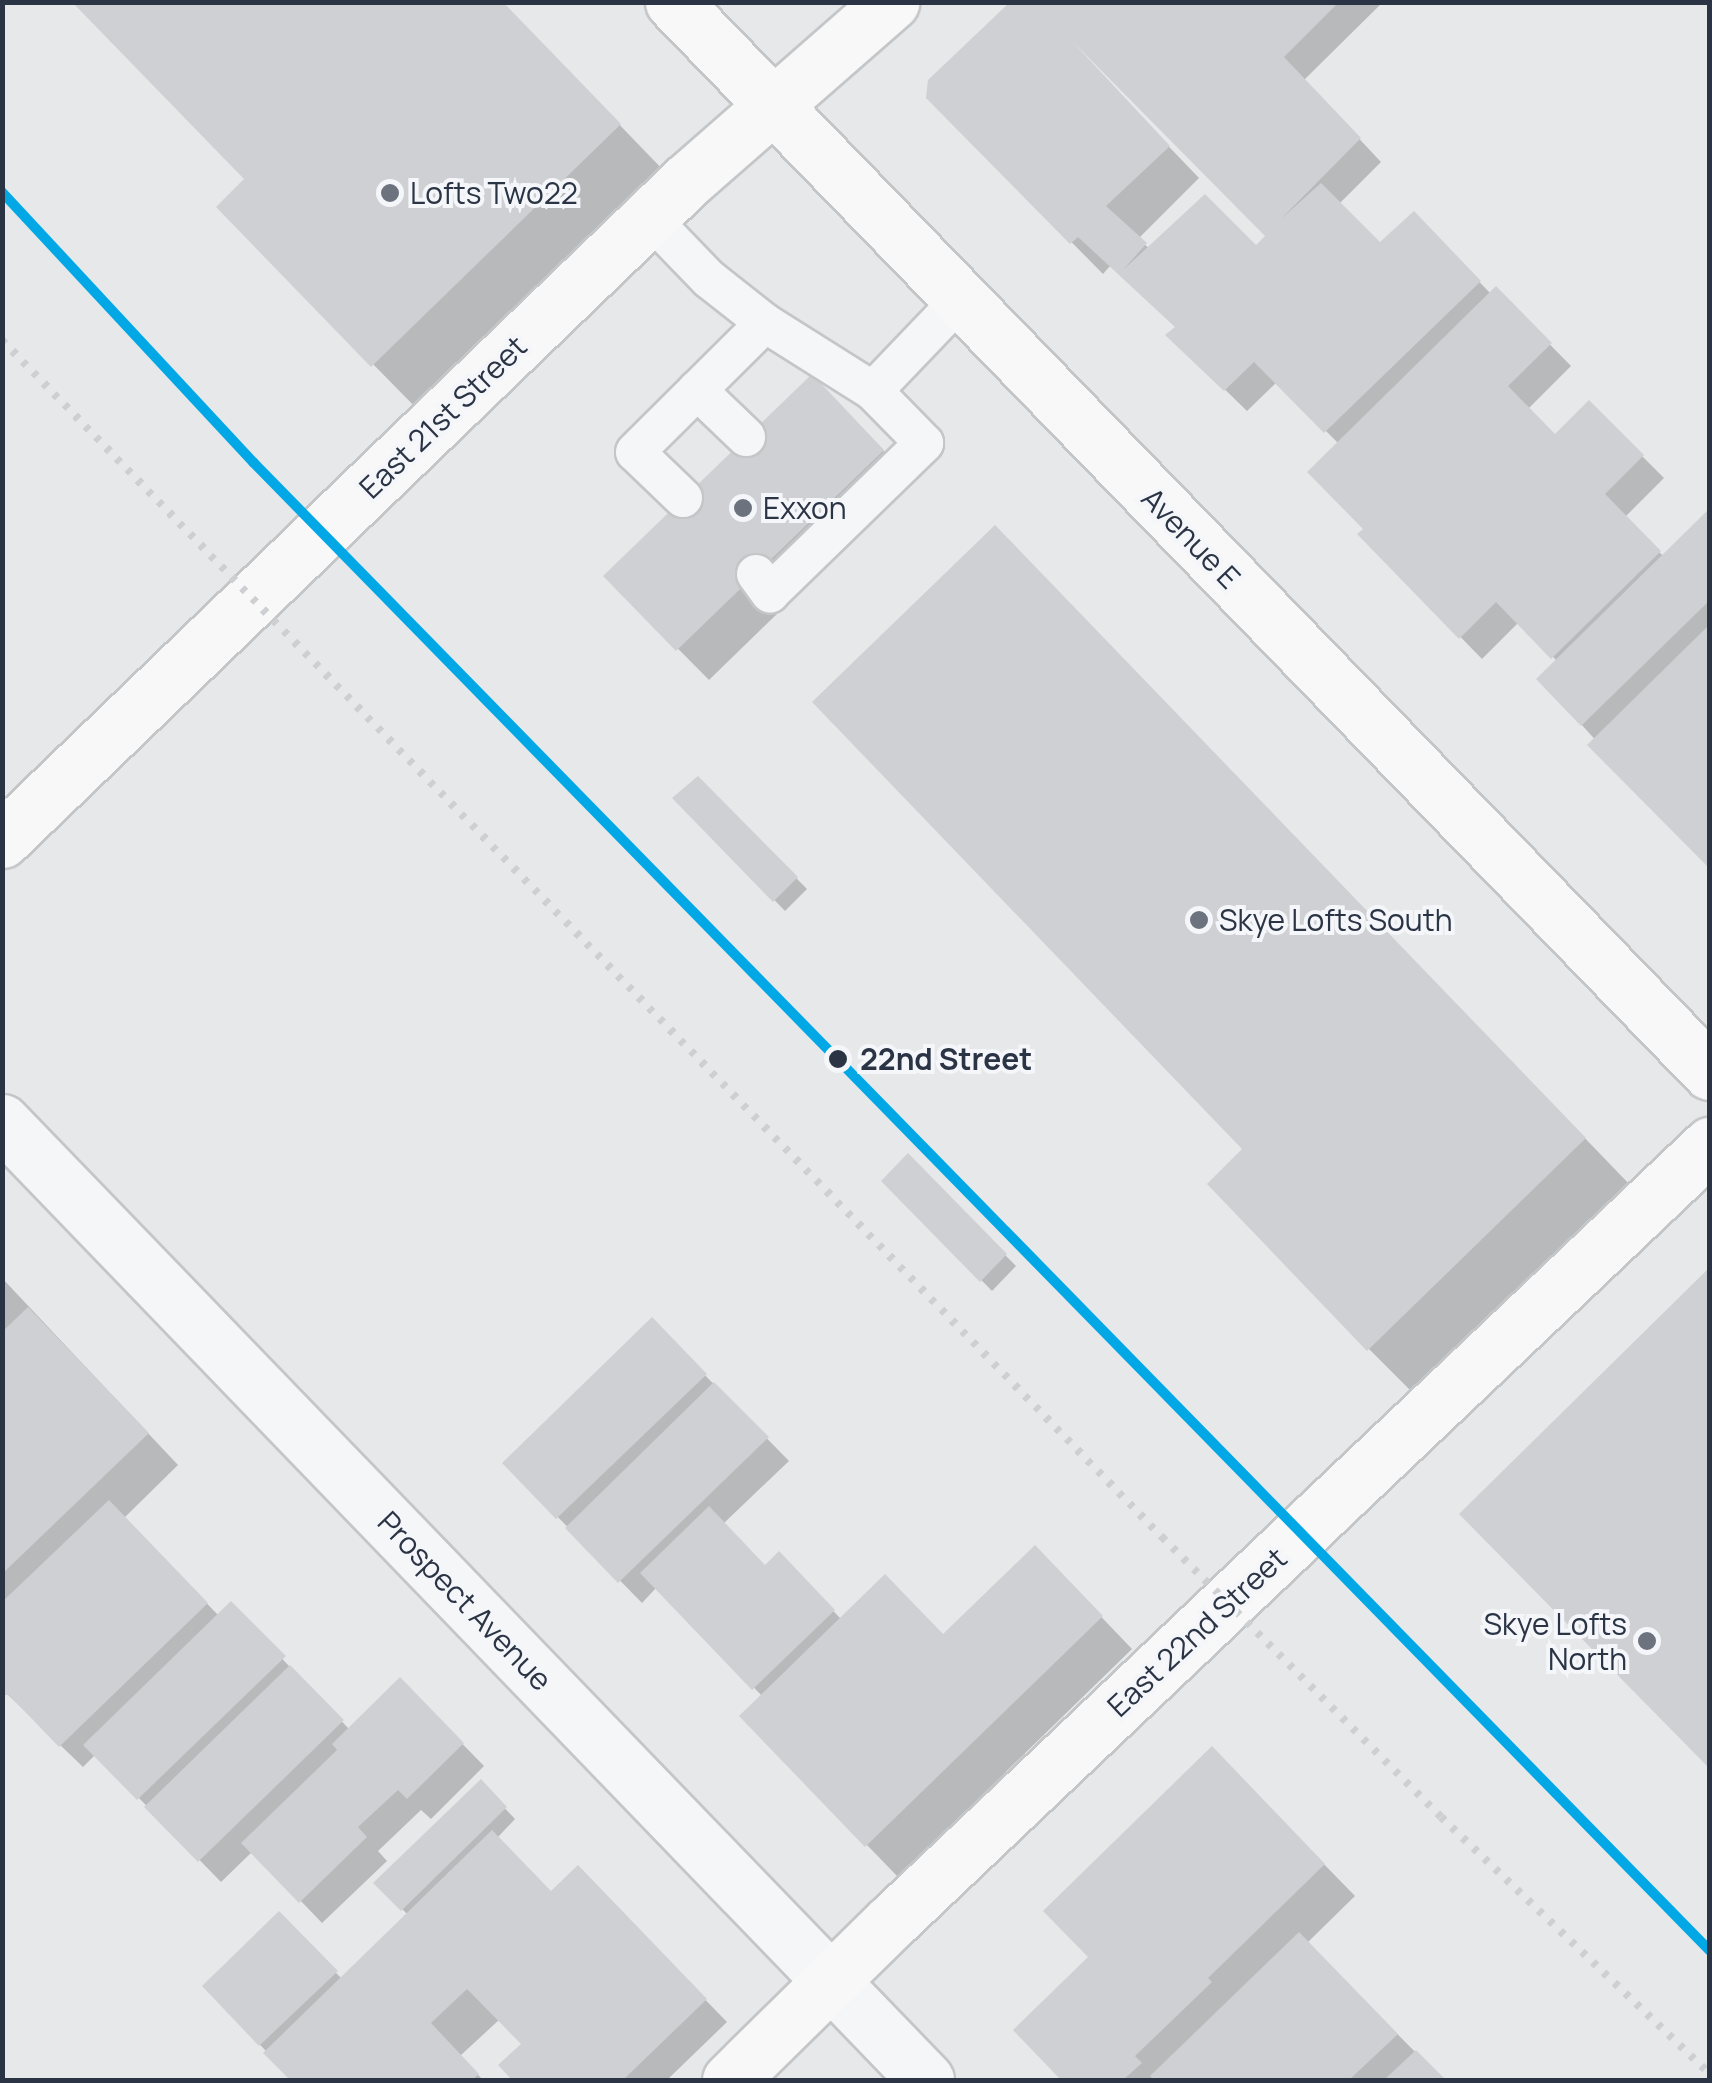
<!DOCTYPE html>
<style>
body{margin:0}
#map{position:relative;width:1712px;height:2083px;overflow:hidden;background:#e6e8ea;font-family:Manrope,sans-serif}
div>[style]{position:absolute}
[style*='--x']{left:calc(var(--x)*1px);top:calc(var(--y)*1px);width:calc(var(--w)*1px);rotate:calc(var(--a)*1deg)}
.shadow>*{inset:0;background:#0003}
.building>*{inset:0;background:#ced0d3}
.roads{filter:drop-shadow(2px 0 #c4c6c8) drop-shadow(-2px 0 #c4c6c8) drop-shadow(0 2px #c4c6c8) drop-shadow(0 -2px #c4c6c8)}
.lane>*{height:38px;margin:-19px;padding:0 19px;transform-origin:19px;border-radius:19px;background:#f5f6f7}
.street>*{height:55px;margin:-27.5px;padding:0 27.5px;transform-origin:27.5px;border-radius:27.5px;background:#f5f6f7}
.secondary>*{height:55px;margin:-27.5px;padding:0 27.5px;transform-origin:27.5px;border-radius:27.5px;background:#f8f8f8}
.rail>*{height:8px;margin-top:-4px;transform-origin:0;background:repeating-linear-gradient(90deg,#cecfd2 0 5px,transparent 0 15px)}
.rail-1>*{height:10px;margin:-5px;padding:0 5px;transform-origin:5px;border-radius:5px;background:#02a8e6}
.dots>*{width:28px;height:28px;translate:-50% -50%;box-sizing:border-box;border:5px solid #f4f6f9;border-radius:50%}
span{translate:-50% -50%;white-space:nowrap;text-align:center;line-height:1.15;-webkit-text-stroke:8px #f4f6f9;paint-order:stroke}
.poi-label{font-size:30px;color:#2b3445}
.left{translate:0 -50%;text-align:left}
.right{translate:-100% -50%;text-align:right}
.street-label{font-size:30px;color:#2b3445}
.stop-label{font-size:30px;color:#2b3445;font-weight:700}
.frame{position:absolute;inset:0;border:5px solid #2b3445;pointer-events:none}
</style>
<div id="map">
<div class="shadow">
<i style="clip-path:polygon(501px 2px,667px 174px,421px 413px,219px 207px,248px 179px)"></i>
<i style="clip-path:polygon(evenodd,1013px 2px,1383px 2px,1304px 80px,1381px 162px,1339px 204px,1380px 245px,1414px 214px,1491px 294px,1496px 290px,1571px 366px,1528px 409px,1555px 437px,1589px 403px,1664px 478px,1625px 517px,1664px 557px,1710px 512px,1710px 866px,1540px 679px,1558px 662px,1519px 622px,1482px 659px,1360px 534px,1367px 529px,1339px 444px,1277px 382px,1247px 411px,1169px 335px,1178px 328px,1111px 265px,1103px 274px,928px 97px,1013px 2px,1058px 23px,1268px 236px,1256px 248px,1150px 249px,1138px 239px,1199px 178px,1054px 27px,1058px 23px)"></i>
<i style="clip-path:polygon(843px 408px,913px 482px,709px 680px,606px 576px)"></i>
<i style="clip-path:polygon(1043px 576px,1633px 1188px,1417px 1397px,1369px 1349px,1246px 1149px)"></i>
<i style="clip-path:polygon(698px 779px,807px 889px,785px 911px,676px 798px)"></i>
<i style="clip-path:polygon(908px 1157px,1016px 1266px,992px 1291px,885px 1181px)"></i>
<i style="clip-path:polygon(2px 1278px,178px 1465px,124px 1518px,219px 1616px,231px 1605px,350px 1730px,400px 1680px,484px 1766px,431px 1819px,421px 1810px,378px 1851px,387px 1861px,322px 1923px,253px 1851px,221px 1882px,96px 1754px,83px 1767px,2px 1689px)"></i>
<i style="clip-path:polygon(652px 1321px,789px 1461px,723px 1524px,766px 1568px,779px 1555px,842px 1620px,944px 1637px,1066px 1580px,1132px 1649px,898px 1877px,743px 1717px,763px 1697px,657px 1587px,642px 1603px,505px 1463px)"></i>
<i style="clip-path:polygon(1243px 1781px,1355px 1896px,1307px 1943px,1443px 2080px,1065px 2080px,1016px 2030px,1091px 1957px)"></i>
<i style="clip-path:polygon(481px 1783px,515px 1819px,497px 1838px,552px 1894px,578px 1869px,727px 2022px,667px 2080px,516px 2080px,501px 2065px,524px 2044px,500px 2019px,460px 2056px,483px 2080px,293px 2080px,205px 1986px,279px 1914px,342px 1979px,408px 1915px,377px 1883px)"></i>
</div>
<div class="building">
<i style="clip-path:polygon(72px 2px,503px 2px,621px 124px,371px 367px,216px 207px,244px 179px)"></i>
<i style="clip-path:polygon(evenodd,1010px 2px,1339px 2px,1284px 57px,1361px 138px,1281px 219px,1321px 183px,1380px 242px,1414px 211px,1481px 281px,1324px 433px,1254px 362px,1224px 391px,1165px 335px,1175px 327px,1078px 237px,1070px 244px,926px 98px,928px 80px,1010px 2px,1071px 40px,1265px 236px,1256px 245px,1205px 194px,1123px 270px,1147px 243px,1106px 206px,1170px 146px,1071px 40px)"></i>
<i style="clip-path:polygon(1496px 286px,1552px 343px,1508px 386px,1555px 434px,1589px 400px,1644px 455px,1605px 494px,1661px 551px,1551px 659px,1496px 602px,1459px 639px,1357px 534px,1363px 529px,1307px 472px)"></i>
<i style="clip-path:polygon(812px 374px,884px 450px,676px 651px,603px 576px)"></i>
<i style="clip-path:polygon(1710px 508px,1710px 600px,1581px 726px,1536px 679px)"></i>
<i style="clip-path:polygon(995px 525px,1586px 1138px,1367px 1351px,1207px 1184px,1242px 1149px,812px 702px)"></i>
<i style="clip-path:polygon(1710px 624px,1710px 869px,1587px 745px)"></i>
<i style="clip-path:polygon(698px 776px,798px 877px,773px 902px,672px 798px)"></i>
<i style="clip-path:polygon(908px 1153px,1007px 1254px,980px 1282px,881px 1181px)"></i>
<i style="clip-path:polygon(1710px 1267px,1710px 1769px,1459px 1514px)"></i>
<i style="clip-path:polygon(28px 1307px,149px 1433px,2px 1574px,2px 1332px)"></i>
<i style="clip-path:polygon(652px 1317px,707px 1374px,556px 1519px,502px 1463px)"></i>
<i style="clip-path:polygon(714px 1382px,769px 1437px,618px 1583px,565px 1528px)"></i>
<i style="clip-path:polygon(109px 1500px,208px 1603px,59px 1747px,9px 1695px,2px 1695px,2px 1602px)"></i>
<i style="clip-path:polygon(709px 1506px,765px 1565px,779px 1551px,835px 1610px,752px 1690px,640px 1573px)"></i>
<i style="clip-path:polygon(1035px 1545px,1103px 1616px,865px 1847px,739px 1716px,885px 1574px,943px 1634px)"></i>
<i style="clip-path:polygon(231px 1601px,286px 1656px,137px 1800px,83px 1745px)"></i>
<i style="clip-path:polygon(290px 1665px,344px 1720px,198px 1862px,144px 1807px)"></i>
<i style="clip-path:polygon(400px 1677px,464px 1743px,407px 1799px,398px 1790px,358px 1827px,367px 1837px,299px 1903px,241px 1843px,337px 1750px,332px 1744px)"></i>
<i style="clip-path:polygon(1212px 1746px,1325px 1864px,1208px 1978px,1212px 1982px,1135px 2056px,1142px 2063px,1123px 2080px,1061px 2080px,1013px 2030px,1088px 1957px,1043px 1911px)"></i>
<i style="clip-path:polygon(481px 1779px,507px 1807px,401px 1911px,373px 1883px)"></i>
<i style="clip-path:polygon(492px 1830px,551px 1891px,578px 1865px,707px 1999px,623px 2080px,512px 2080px,498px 2065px,521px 2044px,467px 1989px,431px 2023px,479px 2074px,472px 2080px,290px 2080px,263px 2053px)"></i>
<i style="clip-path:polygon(279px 1911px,338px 1971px,259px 2046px,202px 1986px)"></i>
<i style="clip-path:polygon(1299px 1932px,1398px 2034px,1349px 2080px,1154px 2080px,1150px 2076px)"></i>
<i style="clip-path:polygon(1416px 2050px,1446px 2080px,1384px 2080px)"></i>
</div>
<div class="roads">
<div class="lane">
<i style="--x:650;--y:218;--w:85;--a:46"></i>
<i style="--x:709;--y:279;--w:71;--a:38.2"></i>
<i style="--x:765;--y:323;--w:128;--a:32.2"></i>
<i style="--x:697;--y:390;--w:68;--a:43.8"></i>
<i style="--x:683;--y:498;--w:66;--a:-136.2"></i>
<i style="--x:635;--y:452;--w:183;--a:-44.8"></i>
<i style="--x:756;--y:574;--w:24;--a:54"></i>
<i style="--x:770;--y:593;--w:215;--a:-44.2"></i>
<i style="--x:924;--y:443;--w:73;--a:-134.4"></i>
<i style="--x:873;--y:391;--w:126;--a:-46.3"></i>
</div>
<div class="street">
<i style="--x:2;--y:1122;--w:1331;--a:46.03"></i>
</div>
<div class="secondary">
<i style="--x:673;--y:2;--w:1490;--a:45.9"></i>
<i style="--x:2;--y:840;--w:953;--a:-43.9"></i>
<i style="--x:689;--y:179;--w:269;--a:-41.2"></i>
<i style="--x:730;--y:2080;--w:227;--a:-44.5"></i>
<i style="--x:892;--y:1921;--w:1128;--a:-43.49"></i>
</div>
</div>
<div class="rail">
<i style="--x:2;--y:340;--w:1667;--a:45.9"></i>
<i style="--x:1162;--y:1537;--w:395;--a:45.1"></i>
<i style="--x:1441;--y:1817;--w:372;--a:43.7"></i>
</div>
<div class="rail-1">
<i style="--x:2;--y:192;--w:369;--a:47.1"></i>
<i style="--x:253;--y:462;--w:2083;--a:45.62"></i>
</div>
<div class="dots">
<i style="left:390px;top:193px;background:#6c737f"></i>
<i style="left:743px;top:508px;background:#6c737f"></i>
<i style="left:1199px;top:920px;background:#6c737f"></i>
<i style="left:838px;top:1059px;background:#2b3445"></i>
<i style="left:1647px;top:1641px;background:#6c737f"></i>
</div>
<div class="poi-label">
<span class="left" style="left:410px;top:193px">Lofts Two22</span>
<span class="left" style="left:763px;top:508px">Exxon</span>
<span class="left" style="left:1219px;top:920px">Skye Lofts South</span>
<span class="right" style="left:1627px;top:1641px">Skye Lofts<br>North</span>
</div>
<div class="street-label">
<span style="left:443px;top:417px;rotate:-44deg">East 21st Street</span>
<span style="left:1191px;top:538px;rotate:46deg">Avenue E</span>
<span style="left:465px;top:1601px;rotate:46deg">Prospect Avenue</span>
<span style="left:1197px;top:1632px;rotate:-43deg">East 22nd Street</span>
</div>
<div class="stop-label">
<span class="left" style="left:860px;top:1059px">22nd Street</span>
</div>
<div class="frame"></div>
</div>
